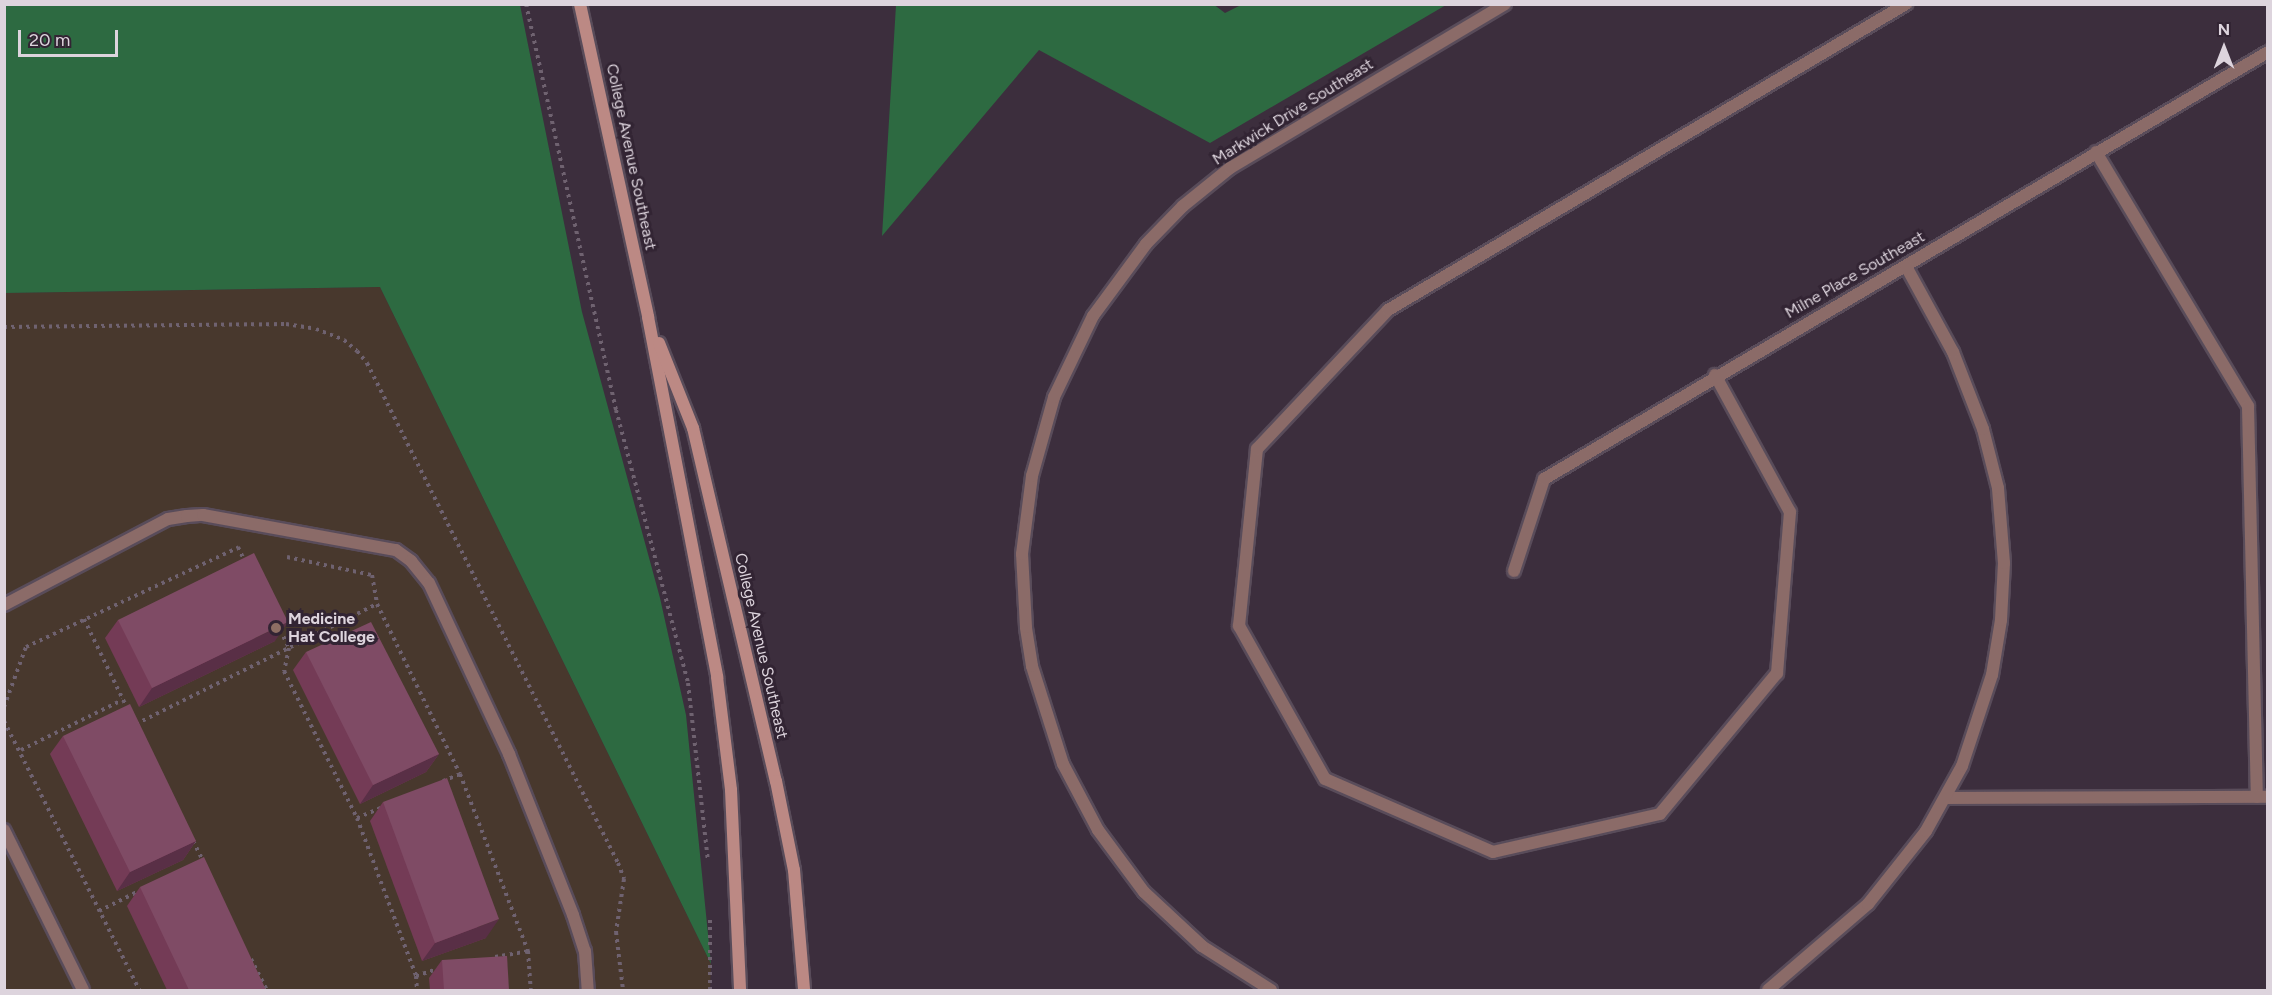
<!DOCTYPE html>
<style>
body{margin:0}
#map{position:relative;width:2272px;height:995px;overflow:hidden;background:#3c2e3d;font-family:Figtree,sans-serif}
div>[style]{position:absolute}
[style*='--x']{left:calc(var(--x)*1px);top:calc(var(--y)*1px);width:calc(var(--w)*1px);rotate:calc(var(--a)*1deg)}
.education>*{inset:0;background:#48382d}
.green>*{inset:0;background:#2d6a41}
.path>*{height:4px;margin-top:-2px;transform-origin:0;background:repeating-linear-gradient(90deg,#6f6270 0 3px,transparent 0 7.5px)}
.roads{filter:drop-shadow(2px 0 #594c5a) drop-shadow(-2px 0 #594c5a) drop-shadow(0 2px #594c5a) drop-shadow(0 -2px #594c5a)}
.lane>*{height:12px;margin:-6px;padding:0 6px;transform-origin:6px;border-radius:6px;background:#8b6b68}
.street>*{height:12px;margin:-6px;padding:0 6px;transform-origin:6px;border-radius:6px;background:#8b6b68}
.secondary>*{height:12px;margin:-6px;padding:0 6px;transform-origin:6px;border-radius:6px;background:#bc8984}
.wall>*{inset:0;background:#743b56}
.shaded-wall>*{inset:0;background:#592f46}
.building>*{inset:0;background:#7f4b65}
.dots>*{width:16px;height:16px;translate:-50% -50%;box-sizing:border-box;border:3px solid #322433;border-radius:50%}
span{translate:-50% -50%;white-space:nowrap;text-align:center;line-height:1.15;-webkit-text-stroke:6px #322433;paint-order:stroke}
.street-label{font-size:16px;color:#ddd4dd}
.poi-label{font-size:16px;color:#ddd4dd;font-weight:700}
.left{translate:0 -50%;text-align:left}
.frame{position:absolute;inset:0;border:6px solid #ddd4dd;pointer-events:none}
.north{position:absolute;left:2194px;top:18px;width:60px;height:60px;-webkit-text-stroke:4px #322433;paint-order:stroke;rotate:0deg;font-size:16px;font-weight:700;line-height:24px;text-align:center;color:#ddd4dd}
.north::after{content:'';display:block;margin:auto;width:21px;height:27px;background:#ddd4dd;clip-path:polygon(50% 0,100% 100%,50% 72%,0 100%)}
.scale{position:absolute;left:18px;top:30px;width:100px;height:27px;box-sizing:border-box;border:3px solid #ddd4dd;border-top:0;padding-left:8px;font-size:18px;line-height:21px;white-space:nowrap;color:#ddd4dd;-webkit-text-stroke:4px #322433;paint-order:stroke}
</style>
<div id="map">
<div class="education">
<i style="clip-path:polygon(380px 287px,711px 964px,710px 990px,5px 990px,4px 293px)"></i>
</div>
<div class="green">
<i style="clip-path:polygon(1213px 4px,1225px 13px,1243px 4px,1446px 5px,1210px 143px,1039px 50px,882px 236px,896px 5px)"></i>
<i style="clip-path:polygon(4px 5px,520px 5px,582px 312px,660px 598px,686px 715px,711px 964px,380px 287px,5px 293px)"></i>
</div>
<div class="path">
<i style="--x:526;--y:4;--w:416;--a:77.5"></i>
<i style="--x:616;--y:410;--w:282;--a:75.2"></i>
<i style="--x:688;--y:683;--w:180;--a:83.6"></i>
<i style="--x:4;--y:327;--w:282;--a:-0.6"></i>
<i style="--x:286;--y:324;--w:30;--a:9"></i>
<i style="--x:316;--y:329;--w:30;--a:21"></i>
<i style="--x:344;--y:340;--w:17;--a:40"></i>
<i style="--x:357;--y:351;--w:16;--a:50"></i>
<i style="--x:367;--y:363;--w:559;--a:63.34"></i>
<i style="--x:618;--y:863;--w:17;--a:69"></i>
<i style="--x:624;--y:879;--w:54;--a:98.6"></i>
<i style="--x:616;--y:932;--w:58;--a:83.1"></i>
<i style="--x:238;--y:547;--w:17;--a:65"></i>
<i style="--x:287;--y:557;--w:87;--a:12"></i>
<i style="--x:372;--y:575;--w:29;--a:80"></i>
<i style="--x:377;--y:604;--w:189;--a:64"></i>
<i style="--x:460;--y:774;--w:190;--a:69"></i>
<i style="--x:528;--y:951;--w:39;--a:86"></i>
<i style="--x:84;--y:619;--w:101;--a:64.2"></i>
<i style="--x:280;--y:630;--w:20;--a:63"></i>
<i style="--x:289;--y:648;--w:24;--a:102"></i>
<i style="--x:284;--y:671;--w:164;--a:63.6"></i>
<i style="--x:357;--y:818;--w:169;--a:69.5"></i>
<i style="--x:416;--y:976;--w:14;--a:86"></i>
<i style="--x:4;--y:707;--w:64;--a:-69.9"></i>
<i style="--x:26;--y:647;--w:235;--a:-25.1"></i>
<i style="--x:4;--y:721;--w:301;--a:63.3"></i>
<i style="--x:136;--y:724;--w:269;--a:-26.5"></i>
<i style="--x:21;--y:750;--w:113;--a:-26.3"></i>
<i style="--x:443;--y:781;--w:18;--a:-22"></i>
<i style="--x:357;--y:818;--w:26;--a:-23"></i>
<i style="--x:193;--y:841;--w:22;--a:63"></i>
<i style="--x:99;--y:911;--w:45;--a:-26.6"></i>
<i style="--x:495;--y:957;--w:34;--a:-10"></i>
<i style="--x:251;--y:959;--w:35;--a:63"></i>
<i style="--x:416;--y:976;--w:26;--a:-18"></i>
<i style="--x:710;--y:990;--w:75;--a:-90"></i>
</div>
<div class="roads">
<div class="lane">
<i style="--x:2096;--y:152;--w:296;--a:59.1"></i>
<i style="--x:2248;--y:406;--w:391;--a:88.7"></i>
<i style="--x:1715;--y:375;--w:156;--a:61.3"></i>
<i style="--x:1790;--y:512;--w:162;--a:94.6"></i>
<i style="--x:1777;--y:673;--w:183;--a:129.7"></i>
<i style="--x:1660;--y:814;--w:171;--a:167.2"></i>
<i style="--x:1493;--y:852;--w:183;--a:-156.5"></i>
<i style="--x:1325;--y:779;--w:176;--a:-119.3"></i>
<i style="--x:1239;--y:626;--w:178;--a:-84.2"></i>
<i style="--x:1257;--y:449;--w:191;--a:-46.7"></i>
<i style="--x:1388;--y:310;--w:602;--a:-30.57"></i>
<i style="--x:4;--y:605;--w:185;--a:-27.7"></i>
<i style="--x:168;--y:519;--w:19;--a:-9"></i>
<i style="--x:187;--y:516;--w:16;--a:-4"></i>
<i style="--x:203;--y:515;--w:196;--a:10.3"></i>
<i style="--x:396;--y:550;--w:19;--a:36"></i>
<i style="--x:411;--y:561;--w:28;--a:51"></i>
<i style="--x:429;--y:583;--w:189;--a:64.9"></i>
<i style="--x:509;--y:754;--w:173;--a:68.3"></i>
<i style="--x:573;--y:915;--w:38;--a:72"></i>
<i style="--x:585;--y:951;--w:39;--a:86"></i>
<i style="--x:1947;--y:798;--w:321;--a:-0.2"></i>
<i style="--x:4;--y:830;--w:178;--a:63.7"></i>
</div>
<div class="street">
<i style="--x:1514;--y:571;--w:97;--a:-71.9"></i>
<i style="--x:1544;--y:479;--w:841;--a:-30.53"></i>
<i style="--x:1271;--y:990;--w:82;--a:-147.5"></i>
<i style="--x:1202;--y:946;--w:79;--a:-137"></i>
<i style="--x:1144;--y:892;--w:77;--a:-126.6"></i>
<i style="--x:1098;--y:830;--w:75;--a:-117.9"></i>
<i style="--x:1063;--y:764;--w:103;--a:-107.6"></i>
<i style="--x:1032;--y:666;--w:39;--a:-99"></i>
<i style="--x:1026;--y:627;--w:73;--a:-93.1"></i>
<i style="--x:1022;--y:554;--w:79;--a:-82.7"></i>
<i style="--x:1032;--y:476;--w:82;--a:-74.4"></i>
<i style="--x:1054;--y:397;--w:90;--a:-64.3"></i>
<i style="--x:1093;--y:316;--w:89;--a:-53.6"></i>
<i style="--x:1146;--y:244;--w:53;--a:-45.8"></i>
<i style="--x:1183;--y:206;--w:60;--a:-39"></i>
<i style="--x:1230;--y:168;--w:320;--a:-30.8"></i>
<i style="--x:1768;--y:990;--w:132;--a:-40.7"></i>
<i style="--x:1868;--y:904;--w:93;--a:-51.5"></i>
<i style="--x:1926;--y:831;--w:74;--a:-61"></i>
<i style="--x:1962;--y:766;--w:96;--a:-71.8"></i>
<i style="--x:1992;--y:675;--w:56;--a:-80.7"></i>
<i style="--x:2001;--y:620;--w:57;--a:-87"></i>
<i style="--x:2004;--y:563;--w:75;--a:-94.6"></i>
<i style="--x:1998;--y:488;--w:61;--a:-104.3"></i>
<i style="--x:1983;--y:429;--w:83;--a:-111.3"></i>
<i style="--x:1953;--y:352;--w:98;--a:-118.7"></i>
</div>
<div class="secondary">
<i style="--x:580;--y:4;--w:320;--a:77.7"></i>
<i style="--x:648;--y:317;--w:367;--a:79.1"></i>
<i style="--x:717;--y:677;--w:114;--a:82.9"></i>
<i style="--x:731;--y:790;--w:200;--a:87.4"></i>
<i style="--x:659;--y:343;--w:92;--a:68.2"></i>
<i style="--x:693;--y:428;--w:363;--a:76.8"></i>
<i style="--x:776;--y:781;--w:91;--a:78.6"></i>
<i style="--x:794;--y:870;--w:120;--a:85.2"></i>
</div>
</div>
<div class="wall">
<i style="clip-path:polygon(118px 620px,275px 641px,139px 707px,105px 638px)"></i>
<i style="clip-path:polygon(306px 652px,439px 754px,426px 772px,360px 804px,293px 670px)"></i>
<i style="clip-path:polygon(63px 736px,196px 841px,183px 860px,117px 891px,50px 754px)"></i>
<i style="clip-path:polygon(383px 802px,486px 938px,422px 961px,370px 821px)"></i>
<i style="clip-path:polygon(140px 887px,266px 990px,167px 990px,127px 906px)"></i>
<i style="clip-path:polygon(442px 960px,509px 990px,430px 990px,429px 978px)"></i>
</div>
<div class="shaded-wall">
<i style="clip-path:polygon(288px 622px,275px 641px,139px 707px,152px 688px)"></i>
<i style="clip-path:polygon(439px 754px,426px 772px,360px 804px,373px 785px)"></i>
<i style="clip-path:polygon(196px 841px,183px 860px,117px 891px,130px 872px)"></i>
<i style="clip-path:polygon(499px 919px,486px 938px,422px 961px,435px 943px)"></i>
</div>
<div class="building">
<i style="clip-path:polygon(254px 553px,288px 622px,152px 688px,118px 620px)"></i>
<i style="clip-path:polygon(371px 622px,439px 754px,373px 785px,306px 652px)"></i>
<i style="clip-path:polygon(130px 704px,196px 841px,130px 872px,63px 736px)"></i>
<i style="clip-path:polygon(447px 778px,499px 919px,435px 943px,383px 802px)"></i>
<i style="clip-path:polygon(204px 857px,266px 990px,189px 990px,140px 887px)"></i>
<i style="clip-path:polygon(507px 956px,509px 990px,444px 990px,442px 960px)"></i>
</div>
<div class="dots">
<i style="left:276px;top:628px;background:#8d6e63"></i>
</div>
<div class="street-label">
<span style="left:1293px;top:112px;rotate:-32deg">Markwick Drive Southeast</span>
<span style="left:631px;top:157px;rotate:78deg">College Avenue Southeast</span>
<span style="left:1855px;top:275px;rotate:-30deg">Milne Place Southeast</span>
<span style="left:761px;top:646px;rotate:77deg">College Avenue Southeast</span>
</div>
<div class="poi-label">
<span class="left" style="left:288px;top:628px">Medicine<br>Hat College</span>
</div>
<div class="frame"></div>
<div class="north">N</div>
<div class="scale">20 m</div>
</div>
